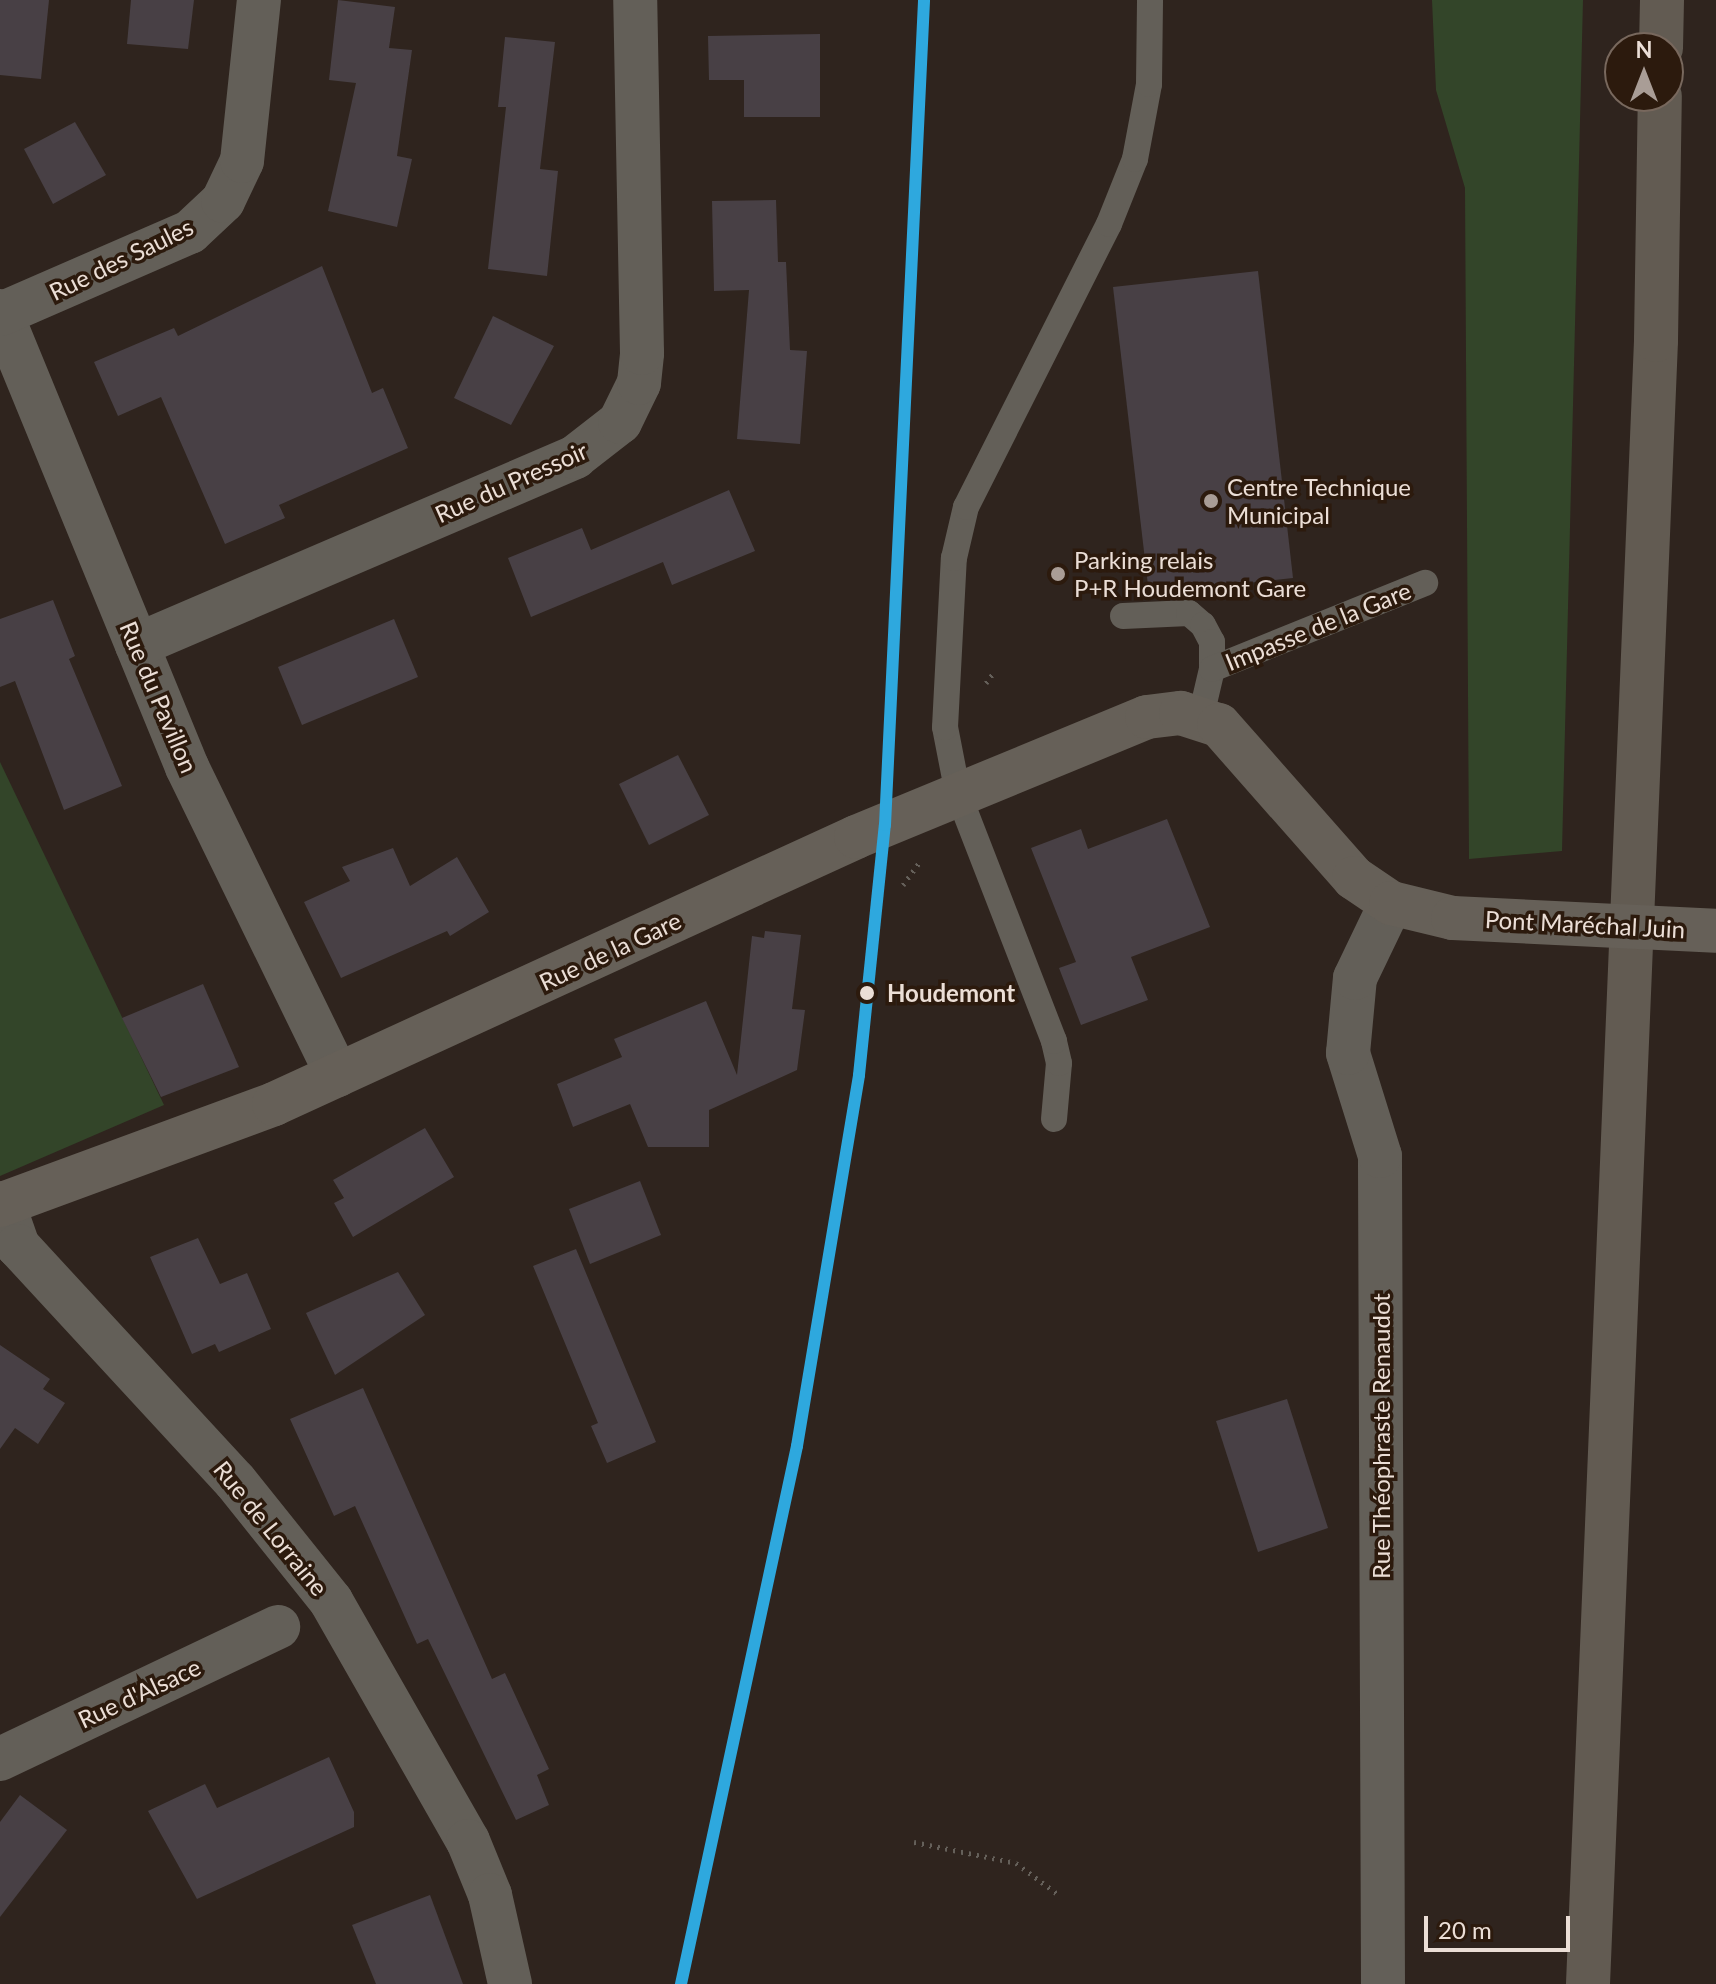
<!DOCTYPE html>
<meta charset="utf-8">
<style>
body{margin:0}
#map{position:relative;width:1716px;height:1984px;overflow:hidden;background:#2f241e;font-family:Lato,sans-serif}
div>[style]{position:absolute}
[style*='--x']{left:calc(var(--x)*1px);top:calc(var(--y)*1px);width:calc(var(--w)*1px);rotate:calc(var(--a)*1deg)}
.green>*{inset:0;background:#334529}
.building>*{inset:0;background:#484045}
.path>*{height:5px;margin-top:-2.5px;transform-origin:0;background:repeating-linear-gradient(90deg,#65605a 0 2px,transparent 0 8px)}
.lane>*{height:26px;margin:-13px;padding:0 13px;transform-origin:13px;border-radius:13px;background:#635f58}
.street>*{height:44px;margin:-22px;padding:0 22px;transform-origin:22px;border-radius:22px;background:#635f58}
.secondary>*{height:44px;margin:-22px;padding:0 22px;transform-origin:22px;border-radius:22px;background:#666058}
.highway>*{height:44px;margin:-22px;padding:0 22px;transform-origin:22px;border-radius:22px;background:#625b52}
.secondary-bridge>*{height:44px;margin:-22px;padding:0 22px;transform-origin:22px;border-radius:22px;background:#666058}
.rail-1>*{height:12px;margin:-6px;padding:0 6px;transform-origin:6px;border-radius:6px;background:#2ea8de}
.dots>*{width:22px;height:22px;translate:-50% -50%;box-sizing:border-box;border:4px solid #2c1a0d;border-radius:50%}
span{translate:-50% -50%;white-space:nowrap;text-align:center;line-height:1.15;-webkit-text-stroke:7px #2c1a0d;paint-order:stroke}
.street-label{font-size:24px;color:#ebded6}
.poi-label{font-size:24px;color:#ebded6}
.left{translate:0 -50%;text-align:left}
.stop-label{font-size:24px;color:#ebded6;font-weight:700}
.north{position:absolute;left:1604px;top:32px;width:80px;height:80px;box-sizing:border-box;background:#2c1a0d;border:2px solid #78685d;border-radius:50%;rotate:0deg;font-size:22px;font-weight:700;line-height:32px;text-align:center;color:#ebded6}
.north::after{content:'';display:block;margin:auto;width:28px;height:36px;background:#a99d96;clip-path:polygon(50% 0,100% 100%,50% 72%,0 100%)}
.scale{position:absolute;left:1424px;top:1916px;width:146px;height:36px;box-sizing:border-box;border:4px solid #ebded6;border-top:0;padding-left:10px;font-size:24px;line-height:28px;white-space:nowrap;color:#ebded6;-webkit-text-stroke:6px #2c1a0d;paint-order:stroke}
</style>
<div id="map">
<div class="green">
<i style="clip-path:polygon(1432px 0,1583px 0,1562px 851px,1469px 859px,1465px 188px,1436px 90px)"></i>
<i style="clip-path:polygon(0 762px,164px 1105px,0 1176px)"></i>
</div>
<div class="building">
<i style="clip-path:polygon(0 0,49px 0,41px 79px,0 75px)"></i>
<i style="clip-path:polygon(131px 0,194px 0,188px 49px,127px 44px)"></i>
<i style="clip-path:polygon(338px 0,395px 7px,389px 48px,412px 50px,397px 156px,412px 159px,397px 227px,328px 211px,356px 83px,329px 80px)"></i>
<i style="clip-path:polygon(820px 34px,820px 117px,744px 117px,744px 80px,709px 80px,708px 36px)"></i>
<i style="clip-path:polygon(505px 37px,555px 42px,540px 169px,558px 171px,547px 276px,488px 269px,506px 107px,498px 107px)"></i>
<i style="clip-path:polygon(75px 122px,106px 175px,53px 204px,24px 149px)"></i>
<i style="clip-path:polygon(776px 200px,778px 262px,786px 262px,790px 350px,807px 351px,800px 444px,737px 439px,749px 290px,714px 291px,712px 201px)"></i>
<i style="clip-path:polygon(322px 266px,372px 393px,383px 388px,408px 448px,279px 505px,285px 518px,225px 544px,161px 397px,118px 416px,94px 362px,174px 328px,178px 336px)"></i>
<i style="clip-path:polygon(1258px 271px,1293px 578px,1149px 594px,1113px 287px)"></i>
<i style="clip-path:polygon(493px 316px,554px 346px,511px 425px,454px 398px)"></i>
<i style="clip-path:polygon(729px 490px,755px 551px,672px 585px,663px 562px,531px 617px,508px 558px,582px 528px,591px 550px)"></i>
<i style="clip-path:polygon(53px 600px,75px 656px,69px 659px,122px 786px,64px 810px,15px 681px,0 687px,0 619px)"></i>
<i style="clip-path:polygon(394px 619px,418px 677px,302px 725px,278px 667px)"></i>
<i style="clip-path:polygon(678px 755px,709px 815px,649px 845px,619px 784px)"></i>
<i style="clip-path:polygon(1167px 819px,1210px 927px,1131px 957px,1148px 1000px,1081px 1025px,1059px 968px,1076px 962px,1031px 848px,1081px 829px,1088px 849px)"></i>
<i style="clip-path:polygon(393px 848px,410px 886px,457px 857px,489px 912px,450px 936px,447px 931px,341px 978px,304px 902px,350px 881px,342px 867px)"></i>
<i style="clip-path:polygon(765px 931px,801px 935px,792px 1009px,805px 1010px,797px 1070px,709px 1110px,709px 1147px,648px 1147px,630px 1104px,573px 1127px,557px 1084px,622px 1057px,614px 1039px,706px 1001px,737px 1075px,752px 936px,764px 938px)"></i>
<i style="clip-path:polygon(203px 984px,239px 1067px,161px 1097px,122px 1018px)"></i>
<i style="clip-path:polygon(425px 1128px,454px 1177px,353px 1237px,334px 1203px,344px 1198px,333px 1180px)"></i>
<i style="clip-path:polygon(640px 1181px,661px 1235px,590px 1264px,569px 1209px)"></i>
<i style="clip-path:polygon(198px 1238px,220px 1284px,247px 1273px,271px 1329px,219px 1352px,215px 1344px,192px 1354px,150px 1257px)"></i>
<i style="clip-path:polygon(576px 1249px,656px 1442px,607px 1463px,591px 1426px,598px 1423px,533px 1266px)"></i>
<i style="clip-path:polygon(398px 1272px,425px 1315px,335px 1375px,306px 1313px)"></i>
<i style="clip-path:polygon(0 1345px,50px 1379px,43px 1389px,65px 1403px,38px 1444px,15px 1428px,0 1449px)"></i>
<i style="clip-path:polygon(363px 1388px,492px 1679px,505px 1673px,549px 1769px,537px 1775px,549px 1805px,516px 1820px,428px 1639px,417px 1644px,355px 1506px,334px 1516px,290px 1419px)"></i>
<i style="clip-path:polygon(1287px 1399px,1328px 1528px,1258px 1552px,1216px 1421px)"></i>
<i style="clip-path:polygon(329px 1757px,354px 1812px,354px 1827px,197px 1899px,148px 1811px,205px 1784px,217px 1808px)"></i>
<i style="clip-path:polygon(20px 1795px,67px 1830px,0 1917px,0 1822px)"></i>
<i style="clip-path:polygon(430px 1895px,463px 1984px,376px 1984px,352px 1925px)"></i>
</div>
<div class="path">
<i style="--x:986;--y:683;--w:15;--a:-53"></i>
<i style="--x:903;--y:885;--w:29;--a:-54"></i>
<i style="--x:914;--y:1842;--w:104;--a:11.6"></i>
<i style="--x:1016;--y:1863;--w:54;--a:36.7"></i>
</div>
<div class="lane">
<i style="--x:1123;--y:616;--w:66;--a:-2.6"></i>
<i style="--x:1189;--y:613;--w:18;--a:41"></i>
<i style="--x:1203;--y:625;--w:19;--a:62"></i>
<i style="--x:1212;--y:642;--w:27;--a:90"></i>
<i style="--x:1212;--y:669;--w:48;--a:103.2"></i>
<i style="--x:1212;--y:669;--w:230;--a:-22"></i>
<i style="--x:1054;--y:1119;--w:56;--a:-84.9"></i>
<i style="--x:1059;--y:1063;--w:23;--a:-103"></i>
<i style="--x:1054;--y:1041;--w:265;--a:-111.2"></i>
<i style="--x:958;--y:794;--w:68;--a:-101"></i>
<i style="--x:945;--y:727;--w:169;--a:-87"></i>
<i style="--x:954;--y:558;--w:52;--a:-76.8"></i>
<i style="--x:966;--y:507;--w:317;--a:-63.2"></i>
<i style="--x:1109;--y:224;--w:70;--a:-68.2"></i>
<i style="--x:1135;--y:159;--w:76;--a:-79.4"></i>
<i style="--x:1149;--y:84;--w:84;--a:-89.3"></i>
</div>
<div class="street">
<i style="--x:0;--y:311;--w:493;--a:67.7"></i>
<i style="--x:187;--y:767;--w:343;--a:64"></i>
<i style="--x:1;--y:314;--w:206;--a:-23.5"></i>
<i style="--x:190;--y:232;--w:45;--a:-43.2"></i>
<i style="--x:223;--y:201;--w:44;--a:-64.6"></i>
<i style="--x:242;--y:161;--w:162;--a:-84"></i>
<i style="--x:137;--y:645;--w:477;--a:-23.2"></i>
<i style="--x:575;--y:457;--w:57;--a:-37.9"></i>
<i style="--x:620;--y:422;--w:43;--a:-64"></i>
<i style="--x:639;--y:383;--w:30;--a:-84"></i>
<i style="--x:642;--y:353;--w:353;--a:-91.1"></i>
<i style="--x:3;--y:1203;--w:46;--a:70.8"></i>
<i style="--x:18;--y:1246;--w:320;--a:47.3"></i>
<i style="--x:235;--y:1481;--w:154;--a:51.3"></i>
<i style="--x:331;--y:1601;--w:276;--a:60.3"></i>
<i style="--x:468;--y:1841;--w:58;--a:67.8"></i>
<i style="--x:490;--y:1895;--w:91;--a:77.3"></i>
<i style="--x:0;--y:1759;--w:308;--a:-25.4"></i>
<i style="--x:1383;--y:1984;--w:828;--a:-90.21"></i>
<i style="--x:1380;--y:1156;--w:108;--a:-107.3"></i>
<i style="--x:1348;--y:1053;--w:75;--a:-84.7"></i>
<i style="--x:1355;--y:978;--w:83;--a:-64.4"></i>
</div>
<div class="secondary">
<i style="--x:0;--y:1205;--w:292;--a:-20.2"></i>
<i style="--x:274;--y:1104;--w:640;--a:-24.64"></i>
<i style="--x:856;--y:837;--w:315;--a:-22.4"></i>
<i style="--x:1147;--y:717;--w:34;--a:-7"></i>
<i style="--x:1181;--y:713;--w:40;--a:18"></i>
<i style="--x:1219;--y:725;--w:204;--a:48.6"></i>
<i style="--x:1354;--y:878;--w:45;--a:34"></i>
<i style="--x:1391;--y:903;--w:64;--a:13.6"></i>
</div>
<div class="highway">
<i style="--x:1661;--y:48;--w:48;--a:-88.8"></i>
<i style="--x:1588;--y:1984;--w:1645;--a:-87.63"></i>
<i style="--x:1656;--y:340;--w:244;--a:-89.1"></i>
</div>
<div class="secondary-bridge">
<i style="--x:1453;--y:918;--w:263;--a:2.8"></i>
</div>
<div class="rail-1">
<i style="--x:681;--y:1984;--w:550;--a:-77.83"></i>
<i style="--x:797;--y:1446;--w:376;--a:-80.5"></i>
<i style="--x:859;--y:1075;--w:251;--a:-84.1"></i>
<i style="--x:885;--y:825;--w:826;--a:-87.29"></i>
</div>
<div class="dots">
<i style="left:1211px;top:501px;background:#a99d96"></i>
<i style="left:1058px;top:574px;background:#a99d96"></i>
<i style="left:867px;top:993px;background:#ebded6"></i>
</div>
<div class="street-label">
<span style="left:121px;top:259px;rotate:-26deg">Rue des Saules</span>
<span style="left:511px;top:482px;rotate:-24deg">Rue du Pressoir</span>
<span style="left:1318px;top:626px;rotate:-22deg">Impasse de la Gare</span>
<span style="left:159px;top:697px;rotate:67deg">Rue du Pavillon</span>
<span style="left:1585px;top:924px;rotate:3deg">Pont Maréchal Juin</span>
<span style="left:610px;top:951px;rotate:-25deg">Rue de la Gare</span>
<span style="left:1381px;top:1436px;rotate:-90deg">Rue Théophraste Renaudot</span>
<span style="left:271px;top:1528px;rotate:51deg">Rue de Lorraine</span>
<span style="left:139px;top:1693px;rotate:-25deg">Rue d'Alsace</span>
</div>
<div class="poi-label">
<span class="left" style="left:1227px;top:501px">Centre Technique<br>Municipal</span>
<span class="left" style="left:1074px;top:574px">Parking relais<br>P+R Houdemont Gare</span>
</div>
<div class="stop-label">
<span class="left" style="left:887px;top:993px">Houdemont</span>
</div>
<div class="north">N</div>
<div class="scale">20 m</div>
</div>
